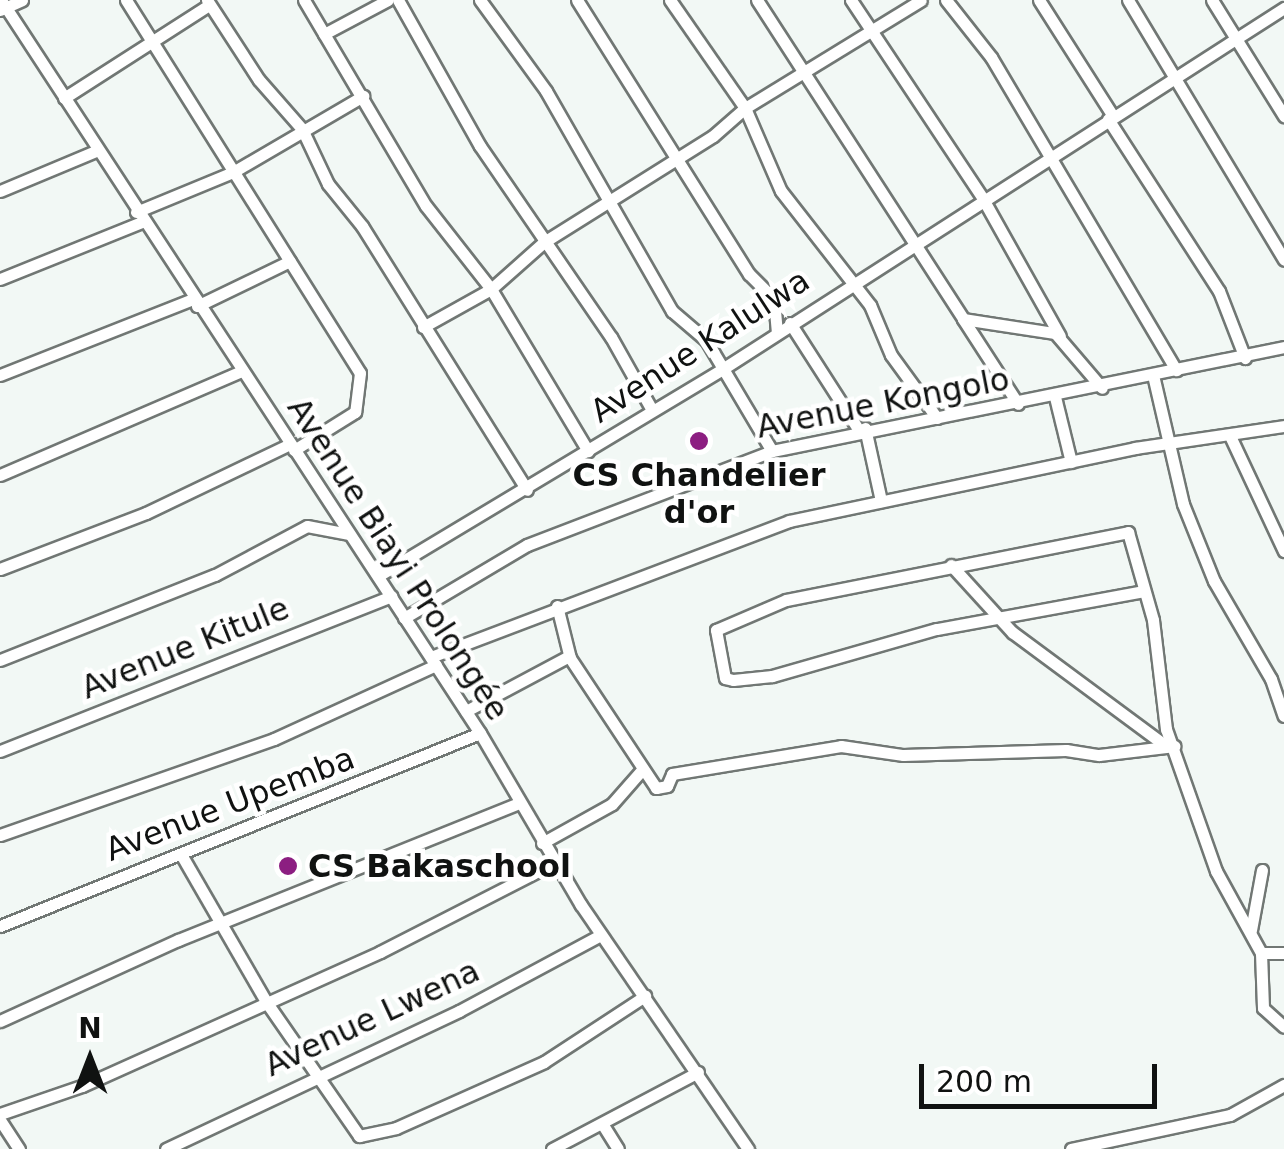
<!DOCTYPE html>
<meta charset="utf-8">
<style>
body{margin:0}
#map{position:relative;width:1284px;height:1149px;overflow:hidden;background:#f2f8f5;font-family:"DejaVu Sans",sans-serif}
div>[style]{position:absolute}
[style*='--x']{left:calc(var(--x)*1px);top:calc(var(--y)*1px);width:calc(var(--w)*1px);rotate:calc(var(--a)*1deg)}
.roads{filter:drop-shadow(2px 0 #717774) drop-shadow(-2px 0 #717774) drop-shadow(0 2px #717774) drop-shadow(0 -2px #717774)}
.minor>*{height:11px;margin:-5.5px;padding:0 5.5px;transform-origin:5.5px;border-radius:5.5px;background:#fff}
.dots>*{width:28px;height:28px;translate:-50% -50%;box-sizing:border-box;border:5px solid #fff;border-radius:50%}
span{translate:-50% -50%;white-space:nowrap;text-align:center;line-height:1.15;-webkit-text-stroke:9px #fff;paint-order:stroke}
.street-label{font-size:32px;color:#101211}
.poi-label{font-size:32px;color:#101211;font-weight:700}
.left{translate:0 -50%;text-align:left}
.north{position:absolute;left:40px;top:1009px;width:100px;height:100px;-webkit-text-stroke:8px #fff;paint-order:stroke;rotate:0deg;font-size:28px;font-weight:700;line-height:40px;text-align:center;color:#101211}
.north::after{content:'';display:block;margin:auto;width:35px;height:45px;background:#101211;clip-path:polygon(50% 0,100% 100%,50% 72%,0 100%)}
.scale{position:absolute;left:919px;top:1064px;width:238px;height:45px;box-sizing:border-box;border:5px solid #101211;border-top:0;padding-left:12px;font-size:30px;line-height:35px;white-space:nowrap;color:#101211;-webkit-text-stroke:8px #fff;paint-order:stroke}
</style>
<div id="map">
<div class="roads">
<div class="minor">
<i style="--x:1;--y:0;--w:876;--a:56.84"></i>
<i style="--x:480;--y:733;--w:199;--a:59.6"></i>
<i style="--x:581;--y:905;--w:296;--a:55.6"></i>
<i style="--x:126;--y:0;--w:440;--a:57.9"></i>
<i style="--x:360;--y:373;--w:39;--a:97"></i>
<i style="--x:355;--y:412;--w:72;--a:148.1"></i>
<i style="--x:207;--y:0;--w:95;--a:57"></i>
<i style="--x:259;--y:80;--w:65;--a:48.7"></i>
<i style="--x:302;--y:129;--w:61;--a:64.7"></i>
<i style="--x:328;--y:184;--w:54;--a:51"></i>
<i style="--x:362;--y:226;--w:311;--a:58"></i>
<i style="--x:304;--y:0;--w:239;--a:59.4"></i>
<i style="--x:426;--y:206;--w:105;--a:51.9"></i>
<i style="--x:491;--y:289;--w:189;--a:59.1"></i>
<i style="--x:398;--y:0;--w:167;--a:60.7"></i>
<i style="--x:480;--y:146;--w:232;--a:55.6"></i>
<i style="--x:611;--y:337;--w:84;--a:60.7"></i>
<i style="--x:480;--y:0;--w:112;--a:54"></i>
<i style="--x:546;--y:91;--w:254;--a:60.2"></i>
<i style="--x:672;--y:311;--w:45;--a:40.5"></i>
<i style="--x:706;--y:340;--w:129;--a:59.3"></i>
<i style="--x:577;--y:0;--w:324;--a:57.9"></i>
<i style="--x:749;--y:274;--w:35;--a:45"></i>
<i style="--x:774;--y:299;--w:33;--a:85"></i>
<i style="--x:670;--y:0;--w:131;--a:55.2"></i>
<i style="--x:745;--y:108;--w:90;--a:66.6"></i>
<i style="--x:781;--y:191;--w:145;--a:52"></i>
<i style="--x:870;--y:305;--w:54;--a:67.2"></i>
<i style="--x:891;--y:355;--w:78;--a:53.9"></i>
<i style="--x:757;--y:0;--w:380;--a:57.1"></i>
<i style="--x:963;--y:319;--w:93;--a:8.7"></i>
<i style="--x:1055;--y:333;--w:72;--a:49.5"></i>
<i style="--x:851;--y:0;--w:239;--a:56.4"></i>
<i style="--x:983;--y:199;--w:157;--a:60.7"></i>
<i style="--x:946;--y:0;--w:73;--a:51.7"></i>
<i style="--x:991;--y:57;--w:364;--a:59.4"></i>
<i style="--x:1039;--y:0;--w:138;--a:57.5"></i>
<i style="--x:1128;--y:0;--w:303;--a:59"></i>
<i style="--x:1212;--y:0;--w:137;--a:58.2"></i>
<i style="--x:0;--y:10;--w:24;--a:-24"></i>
<i style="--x:324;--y:34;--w:72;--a:-28"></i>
<i style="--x:64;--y:98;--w:172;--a:-32.7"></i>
<i style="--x:1108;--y:119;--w:205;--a:57.2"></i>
<i style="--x:1219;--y:291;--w:72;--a:68.8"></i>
<i style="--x:0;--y:191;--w:106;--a:-22.7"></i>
<i style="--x:136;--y:212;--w:105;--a:-22.4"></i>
<i style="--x:233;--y:172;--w:151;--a:-30.3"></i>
<i style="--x:0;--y:279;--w:153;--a:-21.9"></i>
<i style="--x:197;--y:306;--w:103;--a:-25.8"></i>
<i style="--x:963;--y:319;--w:101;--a:57.1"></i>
<i style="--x:790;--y:323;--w:126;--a:57.3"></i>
<i style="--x:423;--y:327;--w:78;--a:-29.2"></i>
<i style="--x:491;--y:289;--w:71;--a:-41.6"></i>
<i style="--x:544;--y:242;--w:199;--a:-32.1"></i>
<i style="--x:713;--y:136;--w:43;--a:-41.2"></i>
<i style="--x:745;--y:108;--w:206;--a:-31.5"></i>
<i style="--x:0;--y:375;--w:207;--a:-21.5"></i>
<i style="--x:1153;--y:375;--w:132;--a:76.9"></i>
<i style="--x:1183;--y:504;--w:83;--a:68.1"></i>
<i style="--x:1214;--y:581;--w:113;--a:59.8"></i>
<i style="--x:1271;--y:679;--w:39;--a:71"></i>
<i style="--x:1055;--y:397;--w:67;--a:76.2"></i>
<i style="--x:865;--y:428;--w:75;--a:77.6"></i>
<i style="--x:1231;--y:438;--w:125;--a:64.9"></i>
<i style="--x:0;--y:475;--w:263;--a:-23.3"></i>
<i style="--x:951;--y:565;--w:91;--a:47.7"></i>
<i style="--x:1012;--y:632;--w:192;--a:36.5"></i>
<i style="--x:0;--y:569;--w:156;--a:-21"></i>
<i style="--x:146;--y:513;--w:160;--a:-25.6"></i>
<i style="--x:378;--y:576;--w:404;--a:-31"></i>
<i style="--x:724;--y:368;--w:666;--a:-32.74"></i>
<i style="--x:1144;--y:591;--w:211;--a:169.6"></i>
<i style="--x:936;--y:629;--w:171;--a:164"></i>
<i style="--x:772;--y:676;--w:39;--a:174"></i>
<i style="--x:733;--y:680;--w:8;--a:-166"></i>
<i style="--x:725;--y:678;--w:49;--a:-100.6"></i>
<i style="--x:716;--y:630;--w:76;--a:-23.2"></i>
<i style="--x:786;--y:600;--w:349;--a:-11.2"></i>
<i style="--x:1128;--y:532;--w:91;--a:74.1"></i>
<i style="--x:1153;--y:620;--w:110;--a:83.2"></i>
<i style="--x:1166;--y:729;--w:151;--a:70.6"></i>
<i style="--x:1216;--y:871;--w:94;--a:61.2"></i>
<i style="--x:1261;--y:953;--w:55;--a:87.9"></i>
<i style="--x:1263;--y:1008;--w:28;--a:42"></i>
<i style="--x:557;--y:606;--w:54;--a:76"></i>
<i style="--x:570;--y:658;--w:156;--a:56.5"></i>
<i style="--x:656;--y:788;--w:11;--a:-10"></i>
<i style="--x:667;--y:786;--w:13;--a:-67"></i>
<i style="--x:672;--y:774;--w:171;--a:-9.4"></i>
<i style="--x:841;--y:746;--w:63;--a:8.3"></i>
<i style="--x:903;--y:755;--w:163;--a:-1.8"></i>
<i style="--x:1066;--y:750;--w:33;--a:9"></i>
<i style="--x:1099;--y:755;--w:76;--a:-6.8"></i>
<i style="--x:404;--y:618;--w:143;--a:-30.7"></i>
<i style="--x:527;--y:545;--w:262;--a:-21"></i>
<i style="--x:772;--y:451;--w:522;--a:-11.48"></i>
<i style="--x:431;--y:657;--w:383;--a:-20.8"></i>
<i style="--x:789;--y:521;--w:354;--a:-11.9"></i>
<i style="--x:1135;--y:448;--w:151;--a:-8.4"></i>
<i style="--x:0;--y:660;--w:231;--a:-21.6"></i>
<i style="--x:215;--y:575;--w:104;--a:-28"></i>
<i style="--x:307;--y:526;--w:43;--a:10.8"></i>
<i style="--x:466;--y:711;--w:117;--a:-28.1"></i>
<i style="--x:0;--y:751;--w:421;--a:-21.6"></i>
<i style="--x:0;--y:835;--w:290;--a:-19.3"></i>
<i style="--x:274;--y:739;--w:178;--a:-24.6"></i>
<i style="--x:542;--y:843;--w:80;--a:-29.1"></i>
<i style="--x:612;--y:804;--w:44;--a:-48.7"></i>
<i style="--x:182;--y:856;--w:170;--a:60"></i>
<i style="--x:267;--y:1003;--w:162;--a:55.3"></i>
<i style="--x:359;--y:1136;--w:38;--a:-12"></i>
<i style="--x:396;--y:1128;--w:162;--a:-24"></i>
<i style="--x:544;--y:1062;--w:121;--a:-33.2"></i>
<i style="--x:0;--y:926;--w:517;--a:-21.9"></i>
<i style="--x:1251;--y:930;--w:61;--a:-79.6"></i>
<i style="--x:1261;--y:953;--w:23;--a:0"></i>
<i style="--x:0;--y:1021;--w:196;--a:-24.5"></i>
<i style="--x:178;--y:940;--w:367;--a:-21.9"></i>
<i style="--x:0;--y:1114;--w:87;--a:-18.9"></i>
<i style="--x:82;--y:1086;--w:327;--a:-24.2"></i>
<i style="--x:380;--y:952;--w:195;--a:-27.1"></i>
<i style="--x:0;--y:1120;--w:35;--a:57"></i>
<i style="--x:603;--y:1125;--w:28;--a:58"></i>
<i style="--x:166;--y:1149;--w:324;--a:-25.2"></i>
<i style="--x:459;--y:1011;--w:161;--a:-28.2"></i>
<i style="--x:552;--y:1149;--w:165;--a:-27.8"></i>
<i style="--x:1071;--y:1149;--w:163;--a:-12.1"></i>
<i style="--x:1230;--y:1115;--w:62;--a:-29.1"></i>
</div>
</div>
<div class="dots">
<i style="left:699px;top:441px;background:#8c1e81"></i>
<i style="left:288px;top:866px;background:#8c1e81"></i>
</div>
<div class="street-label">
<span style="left:700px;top:346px;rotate:-33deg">Avenue Kalulwa</span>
<span style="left:883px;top:403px;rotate:-11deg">Avenue Kongolo</span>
<span style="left:398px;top:559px;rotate:57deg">Avenue Biayi Prolongée</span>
<span style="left:185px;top:648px;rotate:-22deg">Avenue Kitule</span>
<span style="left:230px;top:804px;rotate:-21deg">Avenue Upemba</span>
<span style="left:372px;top:1018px;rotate:-25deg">Avenue Lwena</span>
</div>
<div class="poi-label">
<span style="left:699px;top:494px">CS Chandelier<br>d'or</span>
<span class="left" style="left:308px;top:866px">CS Bakaschool</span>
</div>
<div class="north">N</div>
<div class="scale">200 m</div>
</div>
